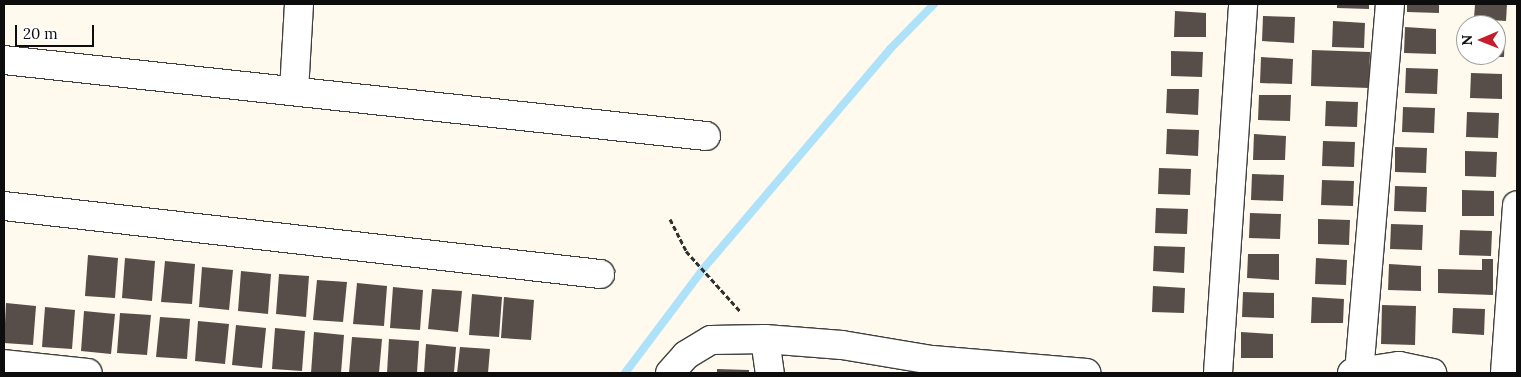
<!DOCTYPE html>
<style>
body{margin:0}
#map{position:relative;width:1521px;height:377px;overflow:hidden;background:#fffaed;font-family:Lora,serif}
div>[style]{position:absolute}
[style*='--x']{left:calc(var(--x)*1px);top:calc(var(--y)*1px);width:calc(var(--w)*1px);rotate:calc(var(--a)*1deg)}
.stream>*{height:8px;margin:-4px;padding:0 4px;transform-origin:4px;border-radius:4px;background:#aee2fa}
.building>*{inset:0;background:#574d49}
.path>*{height:3px;margin-top:-1.5px;transform-origin:0;background:repeating-linear-gradient(90deg,#2f2f2f 0 5px,transparent 0 7.5px)}
.roads{filter:drop-shadow(1px 0 #404040) drop-shadow(-1px 0 #404040) drop-shadow(0 1px #404040) drop-shadow(0 -1px #404040)}
.minor>*{height:28px;margin:-14px;padding:0 14px;transform-origin:14px;border-radius:14px;background:#fff}
span{translate:-50% -50%;white-space:nowrap;text-align:center;line-height:1.15;-webkit-text-stroke:5px #fff;paint-order:stroke}
.frame{position:absolute;inset:0;border:5px solid #0d0d0d;pointer-events:none}
.north{position:absolute;left:1456px;top:15px;width:50px;height:50px;box-sizing:border-box;background:#fff;border:1px solid #9e9e9e;border-radius:50%;rotate:269deg;font-size:14px;font-weight:700;line-height:20px;text-align:center;color:#0d0d0d}
.north::after{content:'';display:block;margin:auto;width:18px;height:22px;background:#c71b2e;clip-path:polygon(50% 0,100% 100%,50% 72%,0 100%)}
.scale{position:absolute;left:15px;top:25px;width:79px;height:22px;box-sizing:border-box;border:2px solid #0d0d0d;border-top:0;padding-left:6px;font-size:15px;line-height:18px;white-space:nowrap;color:#0d0d0d;-webkit-text-stroke:4px #fff;paint-order:stroke}
</style>
<div id="map">
<div class="stream">
<i style="--x:625;--y:373;--w:130;--a:-53.1"></i>
<i style="--x:703;--y:269;--w:289;--a:-49.6"></i>
<i style="--x:890;--y:49;--w:63;--a:-45.6"></i>
</div>
<div class="building">
<i style="clip-path:polygon(1337px 4px,1369px 4px,1369px 9px,1337px 8px)"></i>
<i style="clip-path:polygon(1407px 4px,1439px 4px,1439px 13px,1407px 12px)"></i>
<i style="clip-path:polygon(1475px 4px,1507px 4px,1506px 21px,1474px 19px)"></i>
<i style="clip-path:polygon(1175px 11px,1206px 13px,1206px 37px,1174px 37px)"></i>
<i style="clip-path:polygon(1263px 16px,1295px 17px,1294px 43px,1262px 41px)"></i>
<i style="clip-path:polygon(1333px 21px,1365px 23px,1364px 48px,1332px 47px)"></i>
<i style="clip-path:polygon(1405px 27px,1436px 29px,1436px 54px,1404px 53px)"></i>
<i style="clip-path:polygon(1496px 32px,1505px 32px,1504px 57px,1482px 57px,1496px 55px)"></i>
<i style="clip-path:polygon(1312px 50px,1370px 52px,1369px 88px,1311px 86px)"></i>
<i style="clip-path:polygon(1171px 51px,1203px 52px,1202px 77px,1171px 76px)"></i>
<i style="clip-path:polygon(1261px 57px,1293px 59px,1292px 84px,1260px 83px)"></i>
<i style="clip-path:polygon(1406px 68px,1438px 69px,1437px 94px,1405px 93px)"></i>
<i style="clip-path:polygon(1471px 73px,1502px 74px,1502px 99px,1470px 98px)"></i>
<i style="clip-path:polygon(1167px 89px,1199px 89px,1198px 115px,1166px 113px)"></i>
<i style="clip-path:polygon(1259px 95px,1291px 95px,1290px 121px,1258px 120px)"></i>
<i style="clip-path:polygon(1326px 101px,1358px 102px,1357px 127px,1325px 126px)"></i>
<i style="clip-path:polygon(1403px 107px,1435px 108px,1434px 133px,1402px 132px)"></i>
<i style="clip-path:polygon(1467px 112px,1499px 113px,1498px 138px,1466px 137px)"></i>
<i style="clip-path:polygon(1167px 129px,1199px 130px,1198px 156px,1166px 154px)"></i>
<i style="clip-path:polygon(1254px 134px,1286px 136px,1285px 160px,1253px 160px)"></i>
<i style="clip-path:polygon(1323px 141px,1355px 142px,1354px 167px,1322px 166px)"></i>
<i style="clip-path:polygon(1395px 147px,1427px 148px,1426px 173px,1395px 172px)"></i>
<i style="clip-path:polygon(1465px 151px,1497px 152px,1496px 177px,1465px 176px)"></i>
<i style="clip-path:polygon(1159px 168px,1191px 169px,1190px 195px,1158px 194px)"></i>
<i style="clip-path:polygon(1252px 174px,1284px 175px,1283px 201px,1251px 200px)"></i>
<i style="clip-path:polygon(1322px 180px,1354px 181px,1353px 206px,1321px 205px)"></i>
<i style="clip-path:polygon(1395px 186px,1427px 187px,1426px 212px,1394px 211px)"></i>
<i style="clip-path:polygon(1462px 190px,1494px 191px,1494px 216px,1462px 216px)"></i>
<i style="clip-path:polygon(1156px 208px,1188px 209px,1187px 234px,1155px 233px)"></i>
<i style="clip-path:polygon(1250px 213px,1281px 214px,1280px 239px,1249px 238px)"></i>
<i style="clip-path:polygon(1318px 219px,1350px 220px,1349px 245px,1318px 244px)"></i>
<i style="clip-path:polygon(1391px 224px,1423px 225px,1422px 250px,1390px 249px)"></i>
<i style="clip-path:polygon(1460px 230px,1492px 231px,1491px 256px,1459px 255px)"></i>
<i style="clip-path:polygon(1154px 246px,1185px 247px,1184px 273px,1153px 271px)"></i>
<i style="clip-path:polygon(1248px 254px,1279px 254px,1279px 280px,1247px 278px)"></i>
<i style="clip-path:polygon(88px 255px,118px 258px,115px 298px,85px 296px)"></i>
<i style="clip-path:polygon(125px 258px,155px 261px,152px 301px,122px 298px)"></i>
<i style="clip-path:polygon(1316px 258px,1347px 260px,1346px 285px,1315px 284px)"></i>
<i style="clip-path:polygon(1482px 259px,1493px 259px,1493px 295px,1438px 293px,1438px 269px,1482px 270px)"></i>
<i style="clip-path:polygon(165px 261px,195px 264px,192px 304px,161px 302px)"></i>
<i style="clip-path:polygon(1389px 264px,1421px 266px,1421px 291px,1388px 290px)"></i>
<i style="clip-path:polygon(202px 267px,233px 270px,229px 310px,199px 307px)"></i>
<i style="clip-path:polygon(241px 271px,271px 274px,268px 314px,238px 311px)"></i>
<i style="clip-path:polygon(279px 274px,309px 276px,306px 317px,276px 314px)"></i>
<i style="clip-path:polygon(317px 280px,347px 282px,343px 322px,313px 320px)"></i>
<i style="clip-path:polygon(357px 283px,387px 286px,384px 326px,353px 324px)"></i>
<i style="clip-path:polygon(1153px 286px,1185px 288px,1184px 313px,1152px 312px)"></i>
<i style="clip-path:polygon(393px 287px,423px 290px,420px 330px,390px 328px)"></i>
<i style="clip-path:polygon(432px 289px,462px 291px,458px 332px,428px 329px)"></i>
<i style="clip-path:polygon(1243px 292px,1274px 293px,1274px 318px,1242px 317px)"></i>
<i style="clip-path:polygon(472px 294px,502px 297px,499px 337px,469px 335px)"></i>
<i style="clip-path:polygon(504px 297px,534px 300px,531px 340px,501px 338px)"></i>
<i style="clip-path:polygon(1312px 297px,1344px 299px,1343px 323px,1311px 323px)"></i>
<i style="clip-path:polygon(6px 303px,36px 306px,33px 345px,4px 343px)"></i>
<i style="clip-path:polygon(1382px 305px,1416px 306px,1415px 345px,1381px 344px)"></i>
<i style="clip-path:polygon(45px 307px,75px 310px,72px 349px,42px 347px)"></i>
<i style="clip-path:polygon(1453px 308px,1485px 309px,1484px 335px,1452px 333px)"></i>
<i style="clip-path:polygon(84px 311px,115px 314px,111px 354px,81px 351px)"></i>
<i style="clip-path:polygon(120px 313px,151px 315px,147px 355px,117px 353px)"></i>
<i style="clip-path:polygon(160px 317px,190px 319px,187px 359px,156px 357px)"></i>
<i style="clip-path:polygon(198px 321px,229px 324px,225px 364px,195px 361px)"></i>
<i style="clip-path:polygon(236px 325px,266px 328px,262px 368px,232px 365px)"></i>
<i style="clip-path:polygon(275px 328px,305px 331px,302px 371px,272px 369px)"></i>
<i style="clip-path:polygon(314px 332px,344px 335px,341px 373px,311px 373px)"></i>
<i style="clip-path:polygon(1241px 332px,1273px 334px,1273px 358px,1241px 358px)"></i>
<i style="clip-path:polygon(352px 337px,382px 339px,379px 373px,349px 373px)"></i>
<i style="clip-path:polygon(389px 339px,419px 341px,417px 373px,387px 373px)"></i>
<i style="clip-path:polygon(426px 344px,456px 347px,454px 373px,424px 373px)"></i>
<i style="clip-path:polygon(460px 347px,490px 349px,488px 373px,457px 373px)"></i>
<i style="clip-path:polygon(717px 369px,749px 370px,749px 373px,717px 373px)"></i>
</div>
<div class="path">
<i style="--x:670;--y:219;--w:36;--a:63"></i>
<i style="--x:686;--y:251;--w:82;--a:48"></i>
</div>
<div class="roads">
<div class="minor">
<i style="--x:4;--y:60;--w:706;--a:6.18"></i>
<i style="--x:294;--y:91;--w:87;--a:-86.7"></i>
<i style="--x:4;--y:206;--w:600;--a:6.51"></i>
<i style="--x:765;--y:339;--w:34;--a:82"></i>
<i style="--x:4;--y:364;--w:84;--a:6.1"></i>
<i style="--x:670;--y:373;--w:24;--a:-48"></i>
<i style="--x:686;--y:355;--w:29;--a:-31"></i>
<i style="--x:711;--y:340;--w:54;--a:-1.1"></i>
<i style="--x:765;--y:339;--w:77;--a:4.5"></i>
<i style="--x:842;--y:345;--w:91;--a:9.5"></i>
<i style="--x:932;--y:360;--w:155;--a:4.8"></i>
<i style="--x:1218;--y:373;--w:370;--a:-86.1"></i>
<i style="--x:1352;--y:373;--w:48;--a:-8.5"></i>
<i style="--x:1399;--y:366;--w:34;--a:12"></i>
<i style="--x:1359;--y:373;--w:370;--a:-85.2"></i>
<i style="--x:1505;--y:373;--w:168;--a:-85.9"></i>
</div>
</div>
<div class="frame"></div>
<div class="north">N</div>
<div class="scale">20 m</div>
</div>
